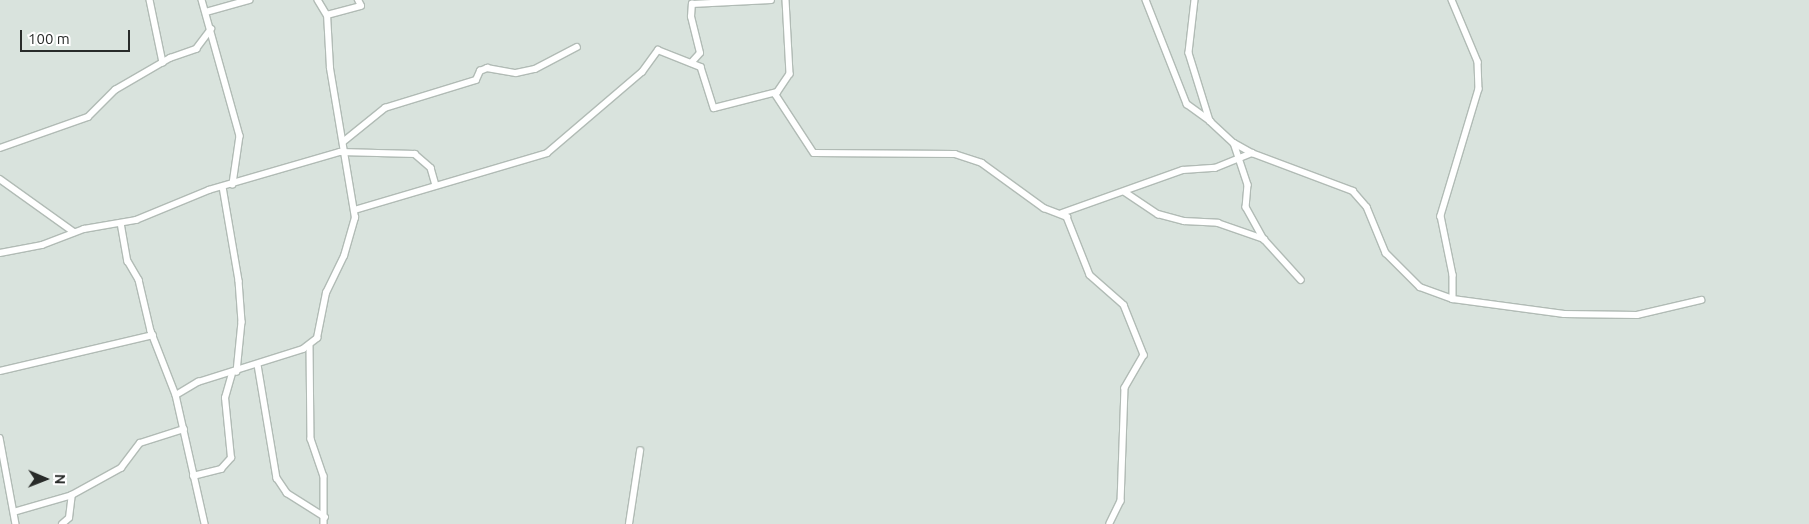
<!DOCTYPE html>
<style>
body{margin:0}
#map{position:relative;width:1809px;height:524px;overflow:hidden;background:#d9e3dd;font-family:Ubuntu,sans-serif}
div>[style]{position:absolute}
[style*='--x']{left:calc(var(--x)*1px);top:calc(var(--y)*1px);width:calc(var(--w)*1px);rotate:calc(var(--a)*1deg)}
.roads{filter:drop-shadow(1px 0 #b1bbb5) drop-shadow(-1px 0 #b1bbb5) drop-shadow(0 1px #b1bbb5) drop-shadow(0 -1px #b1bbb5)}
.minor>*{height:5.5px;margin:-2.75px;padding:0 2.75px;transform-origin:2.75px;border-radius:2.75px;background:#fff}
span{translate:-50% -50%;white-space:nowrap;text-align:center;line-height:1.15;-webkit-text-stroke:4px #fff;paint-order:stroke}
.north{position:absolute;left:20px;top:454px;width:50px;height:50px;-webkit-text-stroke:4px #fff;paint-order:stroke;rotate:91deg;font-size:14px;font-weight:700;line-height:20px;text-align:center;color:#282b29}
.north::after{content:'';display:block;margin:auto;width:18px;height:22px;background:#282b29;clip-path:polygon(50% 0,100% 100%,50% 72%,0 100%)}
.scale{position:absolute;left:20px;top:30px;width:110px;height:22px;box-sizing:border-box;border:2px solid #282b29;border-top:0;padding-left:6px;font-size:15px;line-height:18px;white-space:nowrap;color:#282b29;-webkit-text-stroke:4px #fff;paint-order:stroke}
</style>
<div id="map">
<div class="roads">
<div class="minor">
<i style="--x:150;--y:0;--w:64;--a:78.3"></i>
<i style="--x:202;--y:0;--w:141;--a:74.4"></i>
<i style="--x:240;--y:136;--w:49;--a:98.3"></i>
<i style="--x:318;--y:0;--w:17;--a:59"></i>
<i style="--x:327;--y:15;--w:35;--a:-15"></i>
<i style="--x:361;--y:6;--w:7;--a:-117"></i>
<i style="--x:786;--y:0;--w:74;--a:86.9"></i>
<i style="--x:790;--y:74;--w:25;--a:124"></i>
<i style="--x:776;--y:95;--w:69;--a:56.8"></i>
<i style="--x:814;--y:153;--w:141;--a:0.4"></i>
<i style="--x:955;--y:154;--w:28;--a:18"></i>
<i style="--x:982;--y:163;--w:77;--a:36"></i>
<i style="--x:1044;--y:208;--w:25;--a:21"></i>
<i style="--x:1067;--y:217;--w:62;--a:68.4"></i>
<i style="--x:1090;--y:275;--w:45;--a:41.4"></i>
<i style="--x:1124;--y:305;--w:54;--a:68.2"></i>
<i style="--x:1144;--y:355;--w:38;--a:120"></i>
<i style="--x:1125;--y:388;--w:113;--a:92"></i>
<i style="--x:1121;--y:501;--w:25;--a:116"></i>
<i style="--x:1146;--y:0;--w:112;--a:68.5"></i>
<i style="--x:1187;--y:104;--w:29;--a:36"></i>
<i style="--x:1195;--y:0;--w:53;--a:96.5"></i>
<i style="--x:1189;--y:53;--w:71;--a:72.8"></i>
<i style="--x:1210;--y:121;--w:33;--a:43"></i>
<i style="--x:1234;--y:143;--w:21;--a:29"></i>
<i style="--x:1252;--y:153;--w:108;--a:20.6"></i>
<i style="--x:1353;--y:191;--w:21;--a:49"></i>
<i style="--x:1367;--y:207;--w:50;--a:67.6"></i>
<i style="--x:1386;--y:253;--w:48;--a:45"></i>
<i style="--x:1420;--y:287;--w:35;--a:20"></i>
<i style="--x:1453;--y:299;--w:112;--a:7.7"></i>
<i style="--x:1564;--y:314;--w:73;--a:0.8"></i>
<i style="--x:1637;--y:315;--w:66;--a:-13.2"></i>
<i style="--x:1452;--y:0;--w:67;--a:67.2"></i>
<i style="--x:1478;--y:62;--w:27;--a:88"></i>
<i style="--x:1479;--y:89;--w:133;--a:106.7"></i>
<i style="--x:1441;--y:216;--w:60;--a:78.5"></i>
<i style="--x:1453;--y:275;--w:24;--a:90"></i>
<i style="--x:206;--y:12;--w:45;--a:-15.6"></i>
<i style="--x:691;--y:63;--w:13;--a:-48"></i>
<i style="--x:700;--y:53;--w:37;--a:-104"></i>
<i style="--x:691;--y:17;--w:13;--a:-86"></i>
<i style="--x:692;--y:4;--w:79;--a:-2.9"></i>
<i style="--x:343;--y:142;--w:54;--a:-39"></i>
<i style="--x:385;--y:108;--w:95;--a:-17.1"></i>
<i style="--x:476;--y:80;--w:10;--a:-66"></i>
<i style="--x:480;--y:71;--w:8;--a:-23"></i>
<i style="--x:487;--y:68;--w:29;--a:10"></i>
<i style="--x:516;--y:73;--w:19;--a:-12"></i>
<i style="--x:535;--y:69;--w:47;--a:-27.6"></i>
<i style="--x:1234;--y:143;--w:44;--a:71.6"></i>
<i style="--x:1248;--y:185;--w:22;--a:95"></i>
<i style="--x:1246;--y:207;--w:37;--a:61"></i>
<i style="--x:0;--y:148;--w:93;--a:-19.4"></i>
<i style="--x:88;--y:117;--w:38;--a:-45"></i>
<i style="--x:115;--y:90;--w:64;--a:-30.2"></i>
<i style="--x:170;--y:58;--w:28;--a:-19"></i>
<i style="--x:196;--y:49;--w:25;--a:-53"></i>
<i style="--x:0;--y:179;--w:91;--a:35.6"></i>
<i style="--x:223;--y:187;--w:95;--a:80.3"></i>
<i style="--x:239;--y:281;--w:41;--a:85.8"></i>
<i style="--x:242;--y:322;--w:50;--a:95.7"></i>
<i style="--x:1125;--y:192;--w:40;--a:34"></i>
<i style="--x:1158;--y:214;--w:27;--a:15"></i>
<i style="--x:1184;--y:221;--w:34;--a:3"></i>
<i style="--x:1218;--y:223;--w:49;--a:19.2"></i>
<i style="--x:1264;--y:239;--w:55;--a:47.9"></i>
<i style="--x:355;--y:210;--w:200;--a:-16.5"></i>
<i style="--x:547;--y:153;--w:125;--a:-40.5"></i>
<i style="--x:642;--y:72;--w:27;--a:-54"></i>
<i style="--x:658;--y:50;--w:46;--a:21.6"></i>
<i style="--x:701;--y:67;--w:43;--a:72.4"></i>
<i style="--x:714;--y:108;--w:65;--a:-14.3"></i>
<i style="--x:1062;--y:213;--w:128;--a:-19.6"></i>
<i style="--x:1183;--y:170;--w:32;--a:-4"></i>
<i style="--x:1215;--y:168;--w:40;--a:-22"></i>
<i style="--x:121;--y:223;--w:39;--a:80"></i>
<i style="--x:128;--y:261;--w:22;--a:60"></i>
<i style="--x:139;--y:280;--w:52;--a:76.8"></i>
<i style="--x:151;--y:331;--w:69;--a:68.7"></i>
<i style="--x:176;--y:395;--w:132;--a:77.3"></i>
<i style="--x:0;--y:253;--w:43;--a:-10.8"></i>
<i style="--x:42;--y:245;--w:45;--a:-20.9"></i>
<i style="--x:84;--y:229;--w:53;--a:-9.8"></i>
<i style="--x:136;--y:220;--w:79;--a:-22.3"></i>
<i style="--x:209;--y:190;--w:136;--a:-16.2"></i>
<i style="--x:340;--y:152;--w:75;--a:1.5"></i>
<i style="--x:415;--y:154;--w:21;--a:41"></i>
<i style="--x:431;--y:168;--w:18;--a:74"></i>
<i style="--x:310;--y:346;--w:93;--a:89.4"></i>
<i style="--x:311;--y:439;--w:39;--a:71"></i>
<i style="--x:324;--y:476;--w:48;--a:90"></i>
<i style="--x:258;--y:365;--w:115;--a:80.5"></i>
<i style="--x:277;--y:478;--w:18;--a:56"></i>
<i style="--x:287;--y:493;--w:45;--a:32.3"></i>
<i style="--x:0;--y:371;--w:157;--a:-13.2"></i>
<i style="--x:176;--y:395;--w:26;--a:-31"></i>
<i style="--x:198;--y:382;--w:110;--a:-17.4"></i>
<i style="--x:303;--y:349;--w:18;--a:-38"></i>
<i style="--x:317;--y:338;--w:46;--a:-78.7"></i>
<i style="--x:326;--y:293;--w:41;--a:-64.1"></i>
<i style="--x:344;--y:256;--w:40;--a:-74"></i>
<i style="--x:355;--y:218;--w:152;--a:-99.5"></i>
<i style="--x:330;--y:68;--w:53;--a:-93.2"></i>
<i style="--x:0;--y:438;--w:87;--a:79.5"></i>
<i style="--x:193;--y:476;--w:29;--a:-14"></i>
<i style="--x:221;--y:469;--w:15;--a:-48"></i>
<i style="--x:231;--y:458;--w:60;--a:-95.7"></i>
<i style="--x:225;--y:398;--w:26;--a:-74"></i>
<i style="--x:14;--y:512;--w:60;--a:-16.3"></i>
<i style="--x:62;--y:524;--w:9;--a:-41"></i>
<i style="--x:69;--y:518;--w:23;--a:-83"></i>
<i style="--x:72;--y:495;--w:56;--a:-28.9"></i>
<i style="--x:121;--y:468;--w:31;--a:-53"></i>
<i style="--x:140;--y:443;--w:46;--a:-17.7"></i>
<i style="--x:629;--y:524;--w:74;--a:-81.4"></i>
</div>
</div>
<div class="north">N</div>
<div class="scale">100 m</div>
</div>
